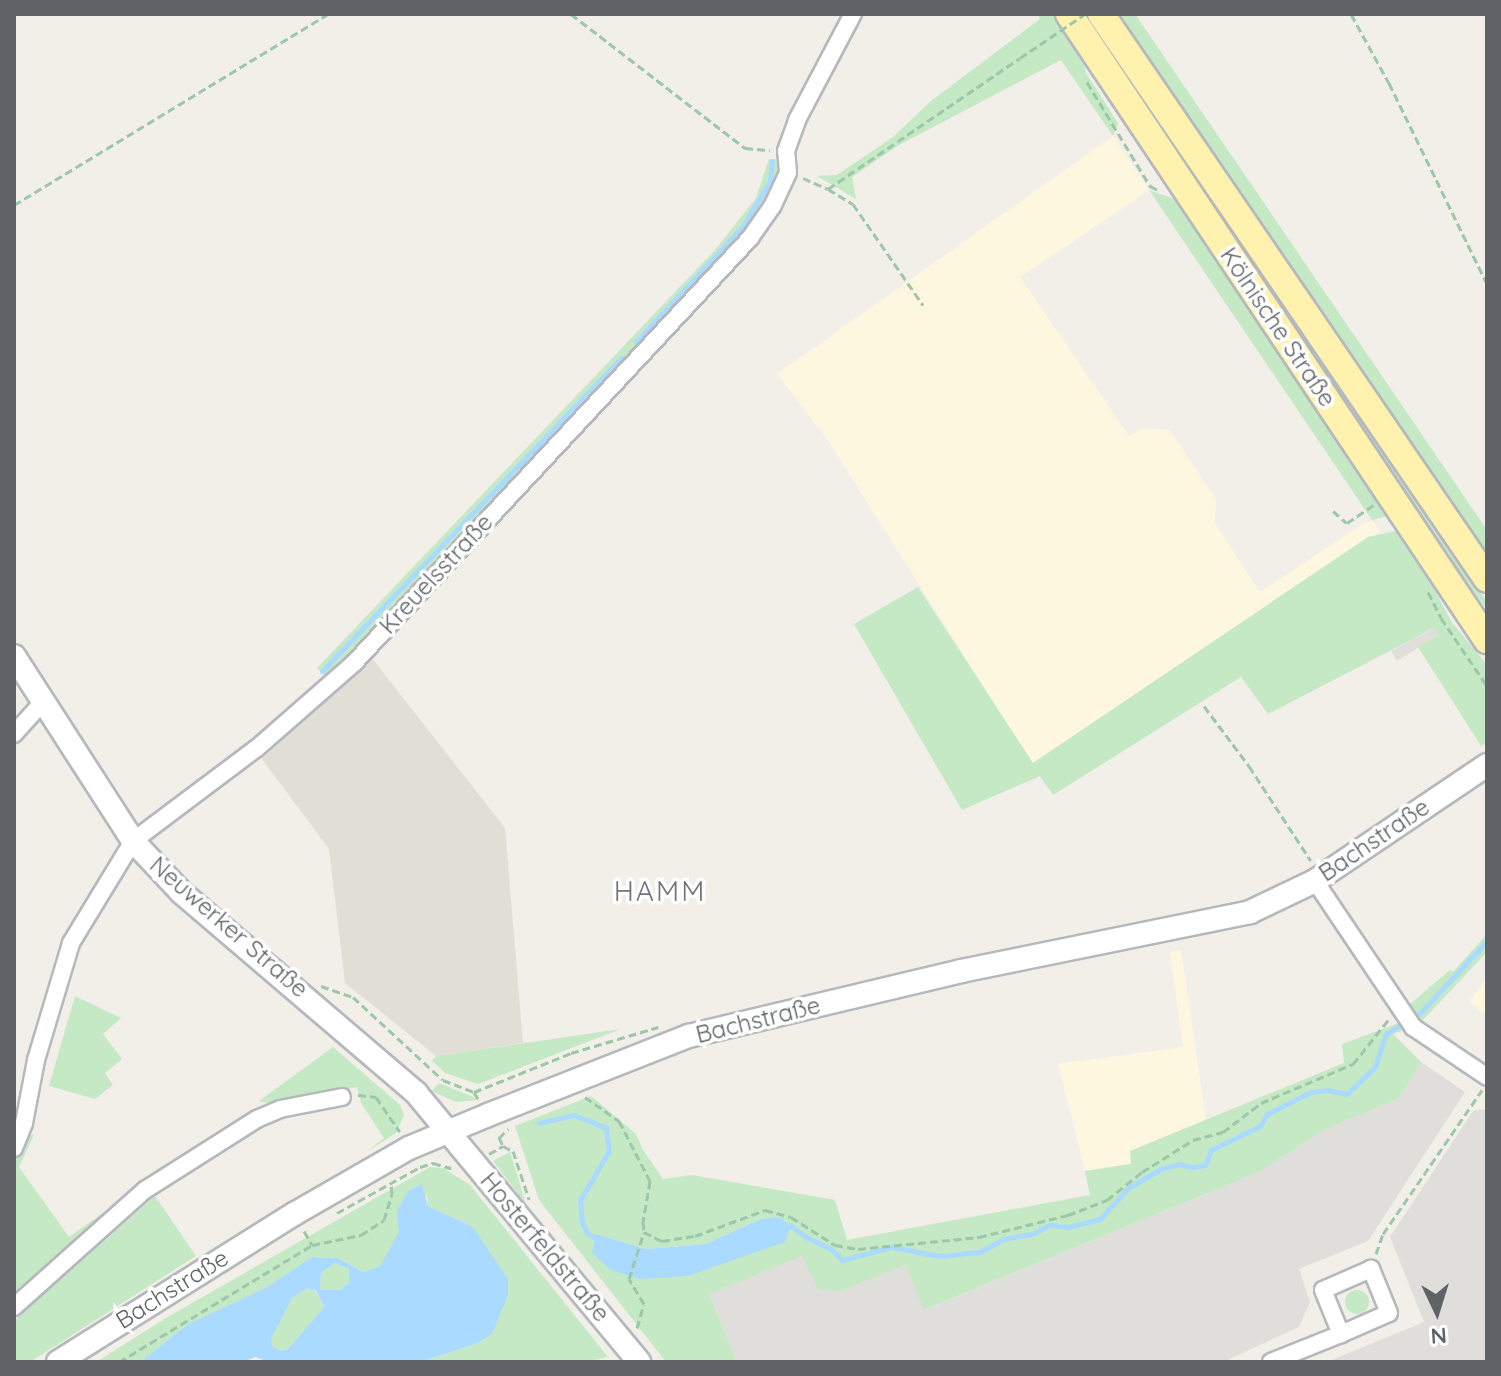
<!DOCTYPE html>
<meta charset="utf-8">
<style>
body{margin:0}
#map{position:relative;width:1501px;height:1376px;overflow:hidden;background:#f1efe8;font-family:Quicksand,sans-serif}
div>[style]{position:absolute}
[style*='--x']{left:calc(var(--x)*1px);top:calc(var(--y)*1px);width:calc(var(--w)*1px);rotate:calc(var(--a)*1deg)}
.commercial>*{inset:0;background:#fef7e0}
.industrial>*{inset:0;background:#e0deda}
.education>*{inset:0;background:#e1ded6}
.green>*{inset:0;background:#c5e8c5}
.round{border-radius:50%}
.water>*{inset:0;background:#aadaff}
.stream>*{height:5px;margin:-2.5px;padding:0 2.5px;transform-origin:2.5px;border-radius:2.5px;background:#aadaff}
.path>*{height:3px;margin-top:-1.5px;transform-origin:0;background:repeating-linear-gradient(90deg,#9cc7a9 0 8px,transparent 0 12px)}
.roads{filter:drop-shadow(2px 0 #b5b8bc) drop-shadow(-2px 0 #b5b8bc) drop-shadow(0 2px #b5b8bc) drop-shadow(0 -2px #b5b8bc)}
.street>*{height:16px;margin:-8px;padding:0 8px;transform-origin:8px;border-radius:8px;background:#fff}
.secondary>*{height:22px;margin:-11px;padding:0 11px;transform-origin:11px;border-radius:11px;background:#fff}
.primary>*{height:26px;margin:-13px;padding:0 13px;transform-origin:13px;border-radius:13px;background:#fff2af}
.path-bridge>*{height:3px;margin-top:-1.5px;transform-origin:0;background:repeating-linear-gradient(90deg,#9cc7a9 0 8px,transparent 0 12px)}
span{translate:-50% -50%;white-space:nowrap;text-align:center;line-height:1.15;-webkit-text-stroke:7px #fff;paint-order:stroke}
.street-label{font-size:24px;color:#5f6368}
.quarter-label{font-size:28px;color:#70757a;letter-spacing:2px}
.frame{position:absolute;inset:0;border:16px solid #5f6368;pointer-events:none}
.north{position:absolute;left:1397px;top:1272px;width:80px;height:80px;-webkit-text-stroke:6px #fff;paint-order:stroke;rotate:176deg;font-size:22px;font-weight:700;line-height:32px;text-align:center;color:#5f6368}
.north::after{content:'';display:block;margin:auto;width:28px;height:36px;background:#5f6368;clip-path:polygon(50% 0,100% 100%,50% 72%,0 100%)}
</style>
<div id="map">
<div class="commercial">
<i style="clip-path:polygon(1113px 136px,1149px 190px,1020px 277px,1129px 436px,1143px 428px,1170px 430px,1216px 499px,1215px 524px,1260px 592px,1363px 524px,1372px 520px,1380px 532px,1032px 763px,829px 442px,777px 374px)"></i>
<i style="clip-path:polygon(1181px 950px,1206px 1120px,1131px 1151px,1132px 1163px,1085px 1171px,1058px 1064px,1183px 1047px,1170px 952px)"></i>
<i style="clip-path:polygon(1487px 977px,1487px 1015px,1469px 1002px)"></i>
</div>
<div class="industrial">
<i style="clip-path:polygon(1435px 628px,1438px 635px,1397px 661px,1391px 651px)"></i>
<i style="clip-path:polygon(1421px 1062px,1465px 1092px,1368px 1241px,1299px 1269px,1310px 1302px,1299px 1327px,1223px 1362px,737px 1362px,709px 1294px,802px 1255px,839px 1292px,906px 1265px,925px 1310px,1259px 1172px,1322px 1131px,1399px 1098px)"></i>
<i style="clip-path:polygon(1487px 1109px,1487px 1362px,1327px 1362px,1424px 1322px,1390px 1237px,1473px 1111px)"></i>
</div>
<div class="education">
<i style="clip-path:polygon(371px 657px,505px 828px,523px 1043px,436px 1056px,345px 983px,329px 849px,262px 759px)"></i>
</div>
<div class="green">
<i style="clip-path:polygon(1037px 14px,1055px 14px,1081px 52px,1086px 73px,1118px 123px,1113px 136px,1061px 60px,899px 145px,852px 177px,856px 199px,817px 176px,837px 175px,893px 137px,931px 101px,1040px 19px)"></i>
<i style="clip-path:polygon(1111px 14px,1135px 14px,1487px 530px,1487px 554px,1455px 526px)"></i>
<i style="clip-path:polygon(769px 159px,780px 160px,775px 183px,747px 231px,326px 677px,317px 668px,715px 250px,756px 198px)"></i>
<i style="clip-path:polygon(1149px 190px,1180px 201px,1392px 515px,1372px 520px)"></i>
<i style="clip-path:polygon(1263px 282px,1308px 341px,1454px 554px,1487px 602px,1487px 610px,1418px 515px)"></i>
<i style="clip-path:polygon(1404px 529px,1451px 621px,1487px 665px,1487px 742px,1481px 746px,1418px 647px,1438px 635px,1434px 628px,1268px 714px,1241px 677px,1053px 795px,1040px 776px,962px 810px,854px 624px,918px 587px,1033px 763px,1368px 537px)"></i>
<i style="clip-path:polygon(1487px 934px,1487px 952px,1422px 1021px,1409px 1005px,1450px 970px,1453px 972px)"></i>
<i style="clip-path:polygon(75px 996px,121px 1018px,103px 1034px,122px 1059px,105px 1073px,113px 1085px,95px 1099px,49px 1086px)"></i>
<i style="clip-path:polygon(evenodd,1399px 1023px,1404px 1030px,1393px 1034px,1421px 1062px,1399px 1098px,1322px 1131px,1259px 1172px,924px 1310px,906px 1265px,839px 1292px,817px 1288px,802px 1256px,709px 1294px,737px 1362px,666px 1362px,539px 1200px,515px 1126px,591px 1096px,636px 1134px,643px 1150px,663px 1179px,692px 1175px,835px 1200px,847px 1240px,1090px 1195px,1085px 1171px,1131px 1164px,1130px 1151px,1344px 1063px,1342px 1044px,1399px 1023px,776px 1217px,639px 1279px,596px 1234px,646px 1249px,705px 1244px,761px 1219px,776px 1217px)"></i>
<i style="clip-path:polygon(621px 1029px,478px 1084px,445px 1073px,432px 1061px,436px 1056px)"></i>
<i style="clip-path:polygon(333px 1047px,400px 1105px,404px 1115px,396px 1133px,368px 1151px,384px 1138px,361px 1103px,357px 1087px,277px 1105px,259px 1101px)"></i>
<i style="clip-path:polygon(439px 1083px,473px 1097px,476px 1100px,456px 1102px,432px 1091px)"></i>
<i style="clip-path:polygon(24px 1135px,34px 1135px,19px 1167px,69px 1237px,124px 1198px,14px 1292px,14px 1161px)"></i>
<i style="clip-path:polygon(510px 1152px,526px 1204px,493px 1161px)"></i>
<i style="clip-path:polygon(430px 1167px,443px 1168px,470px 1185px,608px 1357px,585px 1362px,420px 1362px,478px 1343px,492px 1334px,473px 1227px,428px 1206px,427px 1194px,380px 1266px,363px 1272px,338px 1258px,312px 1257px,267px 1287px,188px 1324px,140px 1362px,96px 1362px,171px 1315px)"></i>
<i style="clip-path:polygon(155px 1196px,196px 1256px,30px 1362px,14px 1362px,14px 1321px)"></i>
<i style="clip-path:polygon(335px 1263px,349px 1269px,349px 1282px,340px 1290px,320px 1290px,321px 1273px)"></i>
<i style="clip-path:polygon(307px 1288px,315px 1291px,324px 1307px,288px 1349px,280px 1351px,271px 1346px,270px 1339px,292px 1298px)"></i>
<i class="round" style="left:1345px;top:1290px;width:24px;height:24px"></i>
</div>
<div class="water">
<i style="clip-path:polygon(evenodd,422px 1184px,428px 1206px,473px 1227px,508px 1279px,508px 1295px,492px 1334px,478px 1343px,420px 1362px,268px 1362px,256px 1357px,242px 1362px,140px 1362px,188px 1324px,267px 1287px,312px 1257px,338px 1258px,363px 1272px,380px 1266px,399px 1232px,397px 1211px,408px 1191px,422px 1184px,335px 1263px,349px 1269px,349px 1282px,340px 1290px,320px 1290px,321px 1273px,335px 1263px,422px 1184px,307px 1288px,316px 1291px,324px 1307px,288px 1349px,280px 1351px,272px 1346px,271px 1339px,292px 1298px,307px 1288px)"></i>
<i style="clip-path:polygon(776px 1217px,783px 1219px,790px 1227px,785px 1242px,688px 1276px,639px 1279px,611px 1270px,592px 1253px,596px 1234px,646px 1249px,705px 1244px,761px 1219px)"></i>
</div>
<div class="stream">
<i style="--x:636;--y:342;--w:158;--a:-47.3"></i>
<i style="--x:743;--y:226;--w:52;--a:-59"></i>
<i style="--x:770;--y:181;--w:20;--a:-84"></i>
<i style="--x:322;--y:671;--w:433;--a:-46.3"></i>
<i style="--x:224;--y:763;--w:23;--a:-40"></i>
<i style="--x:539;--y:1123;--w:36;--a:-13"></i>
<i style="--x:574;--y:1115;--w:35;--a:22"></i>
<i style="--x:606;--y:1128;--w:23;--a:83"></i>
<i style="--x:609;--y:1151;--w:57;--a:120.6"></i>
<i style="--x:580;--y:1200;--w:22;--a:85"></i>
<i style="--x:582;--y:1222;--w:12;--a:66"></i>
<i style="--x:587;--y:1233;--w:13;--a:32"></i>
<i style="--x:784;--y:1227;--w:6;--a:-18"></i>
<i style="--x:790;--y:1225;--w:20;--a:37"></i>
<i style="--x:806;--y:1237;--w:28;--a:26"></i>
<i style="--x:831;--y:1249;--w:16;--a:45"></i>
<i style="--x:842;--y:1260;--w:52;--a:-14.6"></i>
<i style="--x:892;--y:1247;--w:48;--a:10.8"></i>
<i style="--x:939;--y:1256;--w:41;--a:-5.6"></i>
<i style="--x:980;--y:1252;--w:26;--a:-29"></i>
<i style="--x:1003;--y:1239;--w:29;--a:-10"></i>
<i style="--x:1032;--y:1234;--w:19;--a:-28"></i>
<i style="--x:1049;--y:1225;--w:19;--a:6"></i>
<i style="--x:1068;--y:1227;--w:33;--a:-14"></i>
<i style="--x:1100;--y:1219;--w:42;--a:-47.9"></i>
<i style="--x:1128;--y:1188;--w:38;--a:-30"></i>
<i style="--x:1161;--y:1169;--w:18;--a:-16"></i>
<i style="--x:1178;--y:1164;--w:15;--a:11"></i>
<i style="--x:1193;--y:1167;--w:12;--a:-9"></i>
<i style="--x:1205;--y:1165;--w:16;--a:-68"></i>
<i style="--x:1211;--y:1150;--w:55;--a:-26.1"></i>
<i style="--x:1260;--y:1126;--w:14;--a:-60"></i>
<i style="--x:1267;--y:1114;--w:49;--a:-26.6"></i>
<i style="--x:1311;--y:1092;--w:17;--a:-7"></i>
<i style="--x:1328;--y:1090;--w:19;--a:12"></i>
<i style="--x:1347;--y:1094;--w:39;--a:-44"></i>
<i style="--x:1375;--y:1067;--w:35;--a:-72"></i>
<i style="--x:1386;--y:1034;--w:40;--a:-32"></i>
<i style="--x:1420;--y:1013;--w:98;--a:-47.1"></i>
</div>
<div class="path">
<i style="--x:571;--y:14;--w:220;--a:37.6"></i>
<i style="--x:745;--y:148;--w:25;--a:5"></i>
<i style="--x:1351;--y:14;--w:79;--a:61.2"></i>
<i style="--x:1389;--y:83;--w:224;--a:64"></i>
<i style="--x:1087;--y:82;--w:122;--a:58.8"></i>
<i style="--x:1150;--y:186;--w:11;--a:27"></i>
<i style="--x:803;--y:178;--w:27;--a:24"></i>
<i style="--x:828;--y:189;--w:232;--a:-34.3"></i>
<i style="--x:828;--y:189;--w:29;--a:31"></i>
<i style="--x:853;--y:204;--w:123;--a:55.3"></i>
<i style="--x:14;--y:205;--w:368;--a:-31.3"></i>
<i style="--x:1333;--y:511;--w:18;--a:41"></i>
<i style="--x:1347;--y:523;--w:32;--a:-34"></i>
<i style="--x:1428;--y:592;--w:29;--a:63"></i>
<i style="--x:1441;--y:618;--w:82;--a:55.9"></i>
<i style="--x:1204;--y:706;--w:75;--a:53.1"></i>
<i style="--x:1249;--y:766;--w:113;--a:56.9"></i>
<i style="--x:321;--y:986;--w:34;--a:19"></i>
<i style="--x:353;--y:997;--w:122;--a:42.7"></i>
<i style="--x:443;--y:1080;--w:33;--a:21"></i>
<i style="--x:474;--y:1092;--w:8;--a:60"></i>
<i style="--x:474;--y:1092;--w:105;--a:-21.9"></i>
<i style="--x:571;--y:1053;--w:91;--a:-16.6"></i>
<i style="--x:358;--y:1095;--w:18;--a:6"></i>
<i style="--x:376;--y:1097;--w:42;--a:55.6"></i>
<i style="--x:585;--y:1097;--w:42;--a:35.2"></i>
<i style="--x:619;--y:1121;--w:68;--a:62.7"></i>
<i style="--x:650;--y:1181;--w:42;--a:99.7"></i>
<i style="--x:643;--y:1222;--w:10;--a:84"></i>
<i style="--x:644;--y:1232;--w:20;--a:27"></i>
<i style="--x:662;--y:1241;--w:33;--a:-9"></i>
<i style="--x:695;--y:1236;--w:75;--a:-20.4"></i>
<i style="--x:765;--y:1210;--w:27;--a:15"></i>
<i style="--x:791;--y:1217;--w:52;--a:32.5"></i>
<i style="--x:835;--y:1245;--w:23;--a:10"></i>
<i style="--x:858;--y:1249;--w:122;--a:-5.7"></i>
<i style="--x:979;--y:1237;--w:92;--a:-13.9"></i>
<i style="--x:1068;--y:1215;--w:42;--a:-21"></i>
<i style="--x:1107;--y:1200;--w:45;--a:-38.7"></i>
<i style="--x:1142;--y:1172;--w:60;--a:-32.1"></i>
<i style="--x:1193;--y:1140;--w:31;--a:-15"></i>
<i style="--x:1223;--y:1132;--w:48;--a:-37.3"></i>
<i style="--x:1261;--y:1103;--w:100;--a:-23"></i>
<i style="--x:1353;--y:1064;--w:58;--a:-51.3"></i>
<i style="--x:499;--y:1137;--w:10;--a:66"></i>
<i style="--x:503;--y:1146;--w:11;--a:27"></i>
<i style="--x:513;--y:1151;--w:51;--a:71.6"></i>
<i style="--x:499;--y:1138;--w:13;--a:-45"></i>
<i style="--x:489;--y:1154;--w:16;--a:-30"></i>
<i style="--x:337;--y:1213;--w:95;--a:-29"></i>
<i style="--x:420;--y:1167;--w:14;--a:-17"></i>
<i style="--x:433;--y:1163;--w:19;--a:16"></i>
<i style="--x:304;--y:1231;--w:16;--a:60"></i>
<i style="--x:1376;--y:1254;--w:21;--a:-71"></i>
<i style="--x:1383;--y:1234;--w:175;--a:-55.5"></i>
<i style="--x:637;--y:1328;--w:25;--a:-74"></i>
<i style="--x:644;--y:1304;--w:29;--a:-121"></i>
<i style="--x:629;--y:1279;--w:49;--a:-72.3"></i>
<i style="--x:119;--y:1362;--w:226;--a:-31.2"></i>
<i style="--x:312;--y:1245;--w:50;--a:-11.5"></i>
<i style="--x:361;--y:1235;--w:27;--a:-33"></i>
<i style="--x:384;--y:1220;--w:27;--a:-73"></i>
<i style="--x:392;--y:1194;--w:10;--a:-96"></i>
</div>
<div class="roads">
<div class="street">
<i style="--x:14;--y:734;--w:43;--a:-47.8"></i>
<i style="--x:1315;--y:881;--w:176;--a:56.1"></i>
<i style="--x:1413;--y:1027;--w:89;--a:34"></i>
<i style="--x:14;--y:1148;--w:27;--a:-68"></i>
<i style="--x:24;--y:1123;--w:64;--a:-79.2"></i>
<i style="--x:36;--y:1060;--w:122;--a:-73.3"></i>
<i style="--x:71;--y:943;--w:119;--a:-58.7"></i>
<i style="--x:133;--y:841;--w:155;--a:-36.9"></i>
<i style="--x:257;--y:748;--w:129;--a:-41.2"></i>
<i style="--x:354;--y:663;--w:581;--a:-47.02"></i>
<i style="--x:750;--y:238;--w:38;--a:-55"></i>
<i style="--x:772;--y:207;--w:38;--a:-65"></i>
<i style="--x:788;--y:172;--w:21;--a:-95"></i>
<i style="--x:786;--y:151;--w:33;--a:-70"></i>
<i style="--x:797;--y:120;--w:120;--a:-62.2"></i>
<i style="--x:14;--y:1307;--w:176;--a:-41.8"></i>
<i style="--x:145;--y:1190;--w:133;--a:-32.4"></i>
<i style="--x:257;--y:1119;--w:25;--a:-23"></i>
<i style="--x:280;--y:1109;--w:63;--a:-11"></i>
<i style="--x:1271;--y:1362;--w:75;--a:-21.8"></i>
<i style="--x:1341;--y:1334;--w:52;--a:-23.6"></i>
<i style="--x:1389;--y:1313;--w:48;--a:-112.2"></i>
<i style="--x:1371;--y:1269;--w:52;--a:156.4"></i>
<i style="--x:1323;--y:1290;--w:48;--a:67.8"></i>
</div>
<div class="secondary">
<i style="--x:14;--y:656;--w:220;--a:57.2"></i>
<i style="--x:133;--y:841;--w:71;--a:46.7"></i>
<i style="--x:182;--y:893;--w:308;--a:40.5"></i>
<i style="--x:416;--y:1093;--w:349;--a:50.3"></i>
<i style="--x:58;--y:1362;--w:279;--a:-32.1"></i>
<i style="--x:294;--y:1214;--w:133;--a:-29.9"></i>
<i style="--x:409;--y:1148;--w:86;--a:-22.7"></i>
<i style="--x:488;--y:1115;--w:216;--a:-21.5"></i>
<i style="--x:689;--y:1036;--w:280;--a:-13.4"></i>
<i style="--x:961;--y:971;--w:295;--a:-11.5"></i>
<i style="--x:1250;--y:912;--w:72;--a:-25.5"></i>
<i style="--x:1315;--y:881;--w:207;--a:-34"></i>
</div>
<div class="primary">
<i style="--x:1069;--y:14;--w:753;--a:56.27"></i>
<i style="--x:1101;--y:14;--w:684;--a:55.66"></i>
</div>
</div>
<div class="path-bridge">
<i style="--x:1020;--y:58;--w:78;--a:-34.1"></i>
</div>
<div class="street-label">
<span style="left:1278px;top:327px;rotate:56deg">Kölnische Straße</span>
<span style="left:436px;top:574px;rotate:-47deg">Kreuelsstraße</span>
<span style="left:1374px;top:840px;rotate:-34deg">Bachstraße</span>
<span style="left:229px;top:927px;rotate:41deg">Neuwerker Straße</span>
<span style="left:758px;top:1020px;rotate:-14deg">Bachstraße</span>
<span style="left:545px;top:1247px;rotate:50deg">Hosterfeldstraße</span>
<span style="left:172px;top:1289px;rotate:-32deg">Bachstraße</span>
</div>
<div class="quarter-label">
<span style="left:660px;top:891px">HAMM</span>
</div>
<div class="frame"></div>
<div class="north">N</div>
</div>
